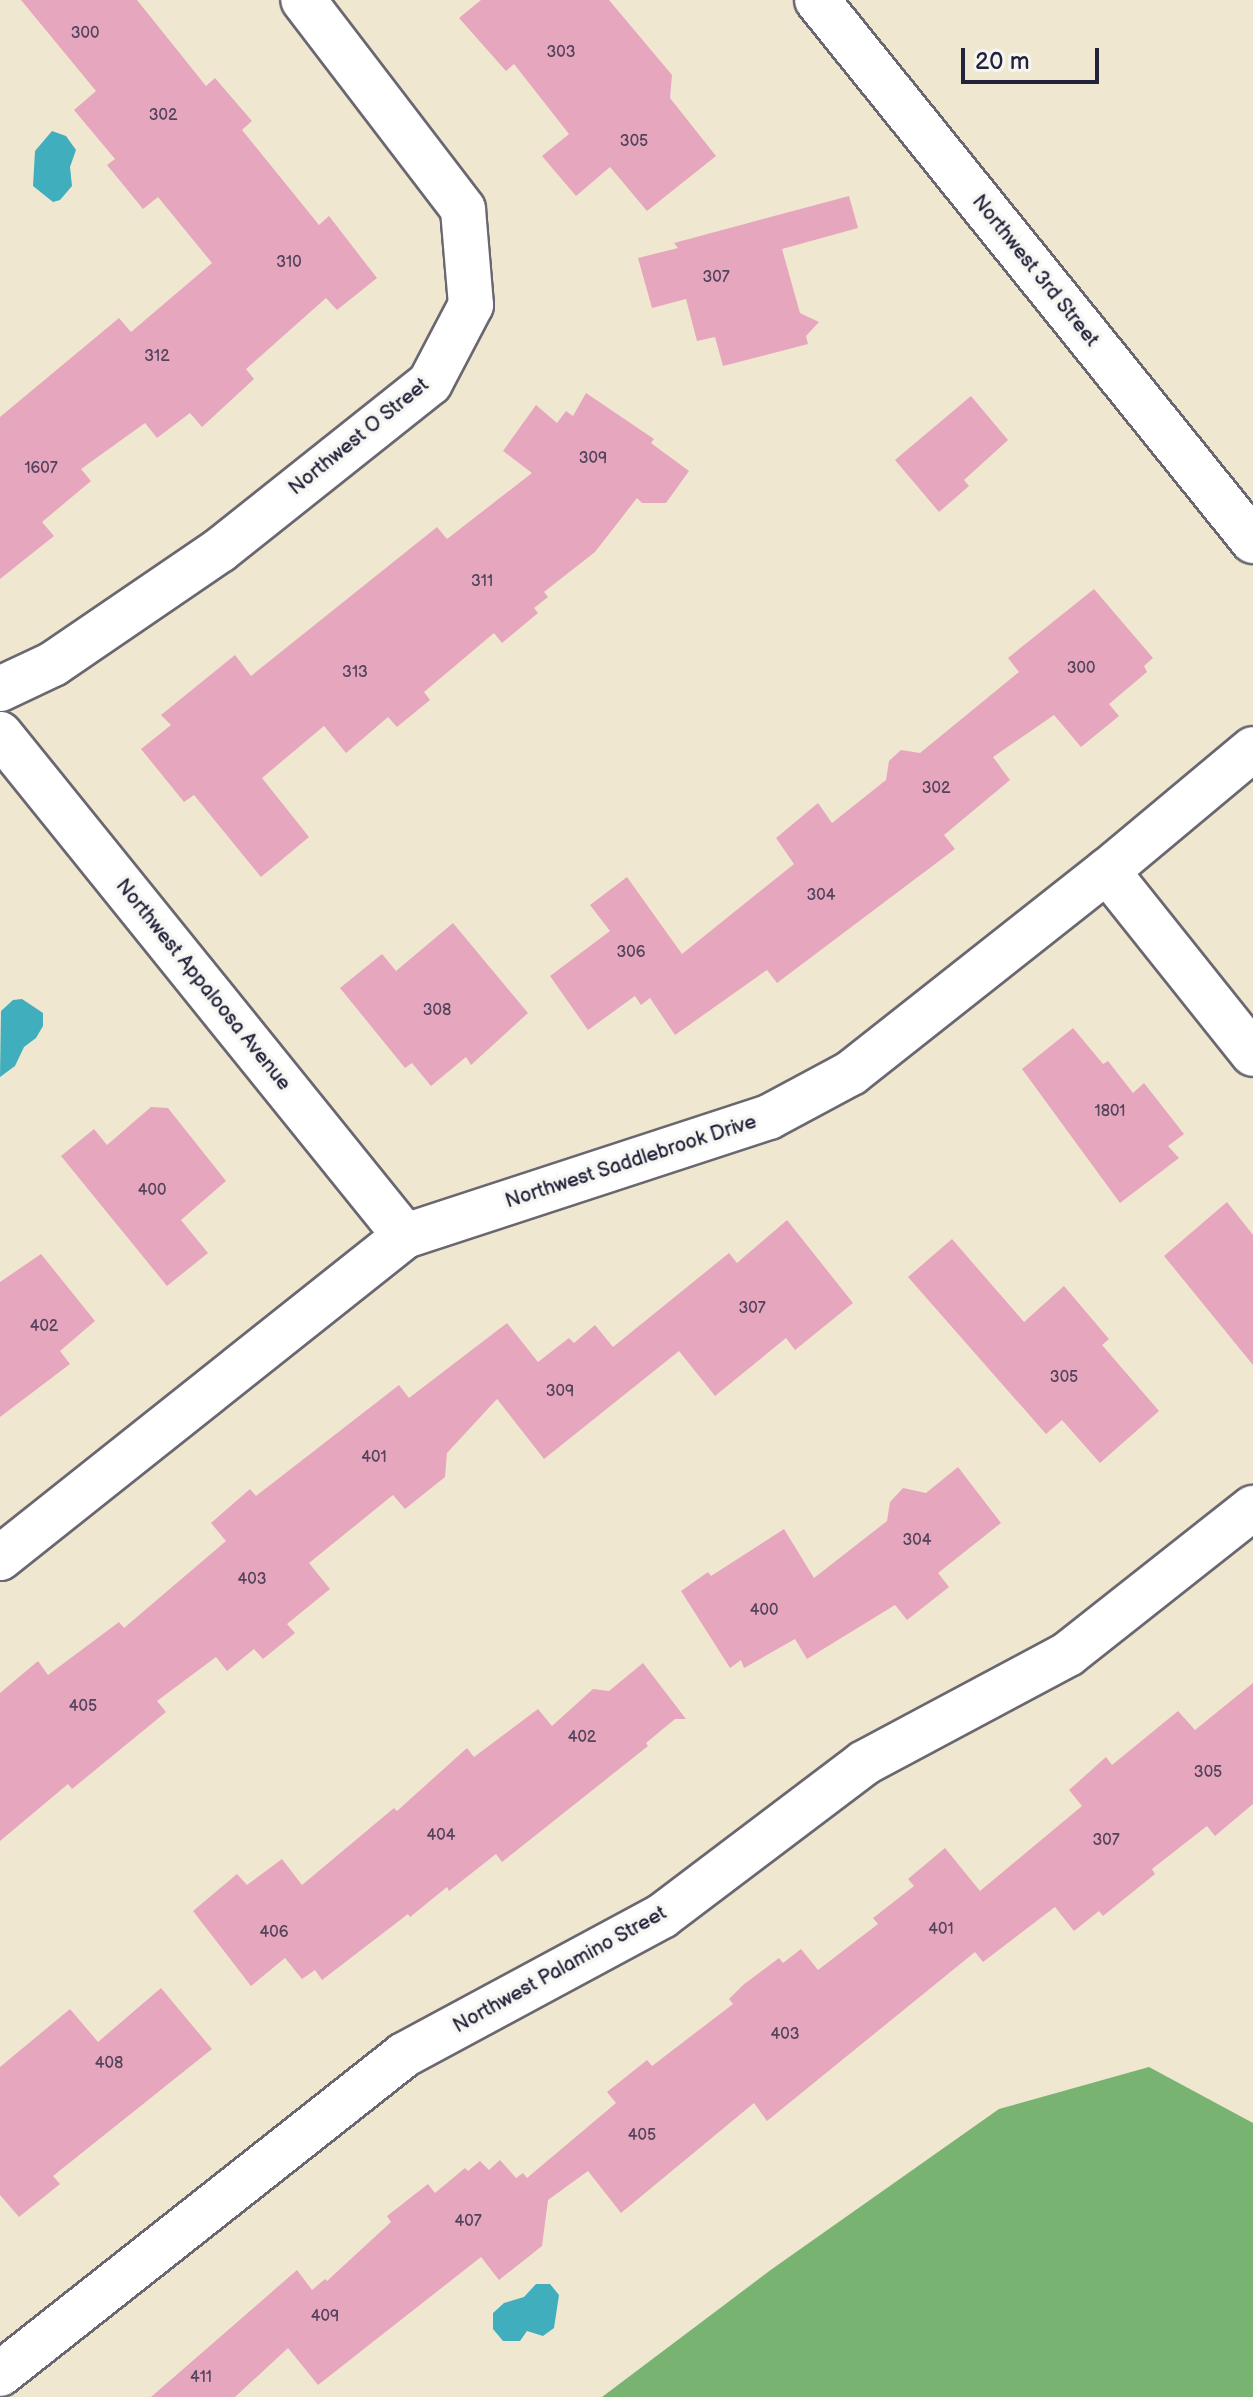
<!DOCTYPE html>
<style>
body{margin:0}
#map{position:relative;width:1253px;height:2397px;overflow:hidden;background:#f0e7d1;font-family:"Balsamiq Sans",sans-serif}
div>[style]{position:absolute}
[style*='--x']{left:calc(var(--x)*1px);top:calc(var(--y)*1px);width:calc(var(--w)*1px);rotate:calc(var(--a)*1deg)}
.forest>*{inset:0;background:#79b372}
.water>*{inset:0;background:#40aebc}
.building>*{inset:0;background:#e6a7be}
.roads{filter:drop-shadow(2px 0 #6a6770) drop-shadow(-2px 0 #6a6770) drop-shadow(0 2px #6a6770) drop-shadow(0 -2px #6a6770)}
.minor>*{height:44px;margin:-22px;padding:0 22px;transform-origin:22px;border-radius:22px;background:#fff}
.tertiary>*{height:44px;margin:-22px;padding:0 22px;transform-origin:22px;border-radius:22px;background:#fff}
span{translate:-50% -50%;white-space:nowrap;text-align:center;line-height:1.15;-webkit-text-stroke:7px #f6f6f2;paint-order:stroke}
.number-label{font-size:16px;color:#53435c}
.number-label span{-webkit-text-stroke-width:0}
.street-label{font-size:20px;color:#22223b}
.scale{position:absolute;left:961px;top:48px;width:138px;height:36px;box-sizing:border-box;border:4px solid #22223b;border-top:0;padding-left:10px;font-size:24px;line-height:28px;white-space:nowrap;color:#22223b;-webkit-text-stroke:6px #f6f6f2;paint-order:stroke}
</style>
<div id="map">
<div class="forest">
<i style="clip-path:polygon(1149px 2067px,1253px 2123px,1253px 2397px,602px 2397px,772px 2269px,999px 2109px)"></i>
</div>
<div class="water">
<i style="clip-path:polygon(52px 131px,66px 136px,76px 150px,70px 167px,72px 186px,60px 200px,53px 202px,33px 186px,35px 151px)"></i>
<i style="clip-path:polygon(22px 999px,43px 1013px,43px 1026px,36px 1038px,24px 1047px,15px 1066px,0 1077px,1px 1011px,13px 1000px)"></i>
<i style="clip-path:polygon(536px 2284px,550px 2284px,559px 2295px,554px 2328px,543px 2336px,527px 2331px,520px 2341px,503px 2341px,493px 2329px,493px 2313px,504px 2303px,524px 2297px)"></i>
</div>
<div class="building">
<i style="clip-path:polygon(21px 0,137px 0,206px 86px,215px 78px,252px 121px,242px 130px,319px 225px,329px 216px,377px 278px,337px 310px,326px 298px,246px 369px,254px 379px,202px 427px,190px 413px,157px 438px,145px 423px,81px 469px,91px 481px,42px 522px,54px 536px,0 579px,0 417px,119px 318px,131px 332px,212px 263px,158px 197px,143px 209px,107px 165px,115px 159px,74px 110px,96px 91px)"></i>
<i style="clip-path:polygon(481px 0,609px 0,672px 75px,670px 98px,716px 156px,647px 211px,610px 167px,576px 196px,542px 156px,569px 134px,514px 64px,506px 71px,459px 18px)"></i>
<i style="clip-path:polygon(849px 196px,858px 228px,782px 249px,800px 313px,819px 322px,806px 336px,808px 344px,723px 366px,715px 337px,697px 341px,686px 299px,652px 308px,638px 258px,678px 248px,674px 243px)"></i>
<i style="clip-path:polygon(586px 393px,654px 439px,651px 443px,689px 471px,666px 503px,642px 503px,637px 498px,595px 552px,544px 592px,548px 597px,534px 608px,538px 613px,502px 643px,494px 633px,424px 692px,430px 700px,397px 727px,388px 717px,346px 753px,324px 726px,262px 778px,309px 837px,261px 877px,194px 795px,184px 802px,141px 749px,171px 725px,161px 715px,235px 655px,251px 676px,437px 527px,447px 539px,532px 473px,503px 451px,536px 405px,557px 423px,566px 411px,573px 416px)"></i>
<i style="clip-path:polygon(971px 396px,1008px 440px,964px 480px,969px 486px,939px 512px,895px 460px)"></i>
<i style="clip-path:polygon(1094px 589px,1153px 658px,1144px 666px,1147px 672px,1109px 704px,1119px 716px,1081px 747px,1054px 715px,993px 757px,1010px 780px,944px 835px,955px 849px,777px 983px,767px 970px,675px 1035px,650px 998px,641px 1005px,635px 996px,588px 1030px,550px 976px,610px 931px,590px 905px,627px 877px,682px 954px,794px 864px,776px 838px,818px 803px,832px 823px,886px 780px,889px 761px,901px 750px,920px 753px,1019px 672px,1008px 658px)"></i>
<i style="clip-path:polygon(453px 923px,528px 1013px,471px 1065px,466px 1057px,431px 1086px,412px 1063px,405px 1068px,340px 988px,382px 954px,396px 971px)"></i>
<i style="clip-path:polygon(1073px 1028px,1103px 1064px,1108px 1061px,1133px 1093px,1144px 1083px,1184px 1134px,1168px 1146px,1179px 1158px,1120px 1203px,1022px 1069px)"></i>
<i style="clip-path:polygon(151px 1107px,168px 1108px,226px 1181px,181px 1220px,208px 1253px,167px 1286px,61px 1156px,94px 1129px,107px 1145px)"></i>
<i style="clip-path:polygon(1227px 1202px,1253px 1235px,1253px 1365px,1164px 1256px)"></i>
<i style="clip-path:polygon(787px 1220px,853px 1303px,795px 1350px,786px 1338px,715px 1396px,679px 1351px,544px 1459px,497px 1399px,447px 1453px,445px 1477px,405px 1509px,393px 1495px,309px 1563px,330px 1589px,287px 1624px,295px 1633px,263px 1659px,254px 1649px,227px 1671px,216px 1657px,157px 1701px,166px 1712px,72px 1789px,68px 1784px,0 1841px,0 1693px,38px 1661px,48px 1675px,119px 1622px,124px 1628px,226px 1541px,211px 1523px,250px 1489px,256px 1496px,399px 1385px,409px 1398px,507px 1323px,538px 1362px,569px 1338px,574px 1343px,595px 1325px,613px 1347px,729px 1253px,737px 1263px)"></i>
<i style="clip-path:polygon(952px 1239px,1024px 1322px,1064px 1286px,1109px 1339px,1102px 1345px,1159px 1411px,1100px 1463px,1062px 1420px,1046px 1434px,908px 1277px)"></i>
<i style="clip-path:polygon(41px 1254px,95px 1321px,60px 1351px,70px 1364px,0 1417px,0 1282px)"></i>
<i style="clip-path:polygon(958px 1467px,1001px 1523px,938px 1573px,949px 1587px,907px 1620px,895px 1605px,807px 1659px,795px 1639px,744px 1668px,741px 1660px,730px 1668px,681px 1591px,708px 1572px,711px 1576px,784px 1529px,814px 1578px,887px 1521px,890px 1502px,903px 1488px,926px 1493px)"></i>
<i style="clip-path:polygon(643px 1663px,686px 1719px,675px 1719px,646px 1743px,648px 1746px,502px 1862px,496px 1854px,449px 1891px,447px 1887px,410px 1917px,408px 1914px,322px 1980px,315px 1970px,302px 1979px,285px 1958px,251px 1986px,193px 1911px,237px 1874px,247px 1885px,282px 1859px,302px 1885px,394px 1808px,397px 1811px,467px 1748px,474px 1757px,538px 1709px,552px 1726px,593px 1689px,609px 1691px)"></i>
<i style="clip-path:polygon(1253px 1683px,1253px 1804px,1215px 1836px,1207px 1826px,1152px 1869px,1155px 1874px,1103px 1916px,1099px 1911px,1074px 1931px,1055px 1907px,983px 1962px,975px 1952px,767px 2121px,754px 2103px,621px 2213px,588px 2171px,548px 2200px,542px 2246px,499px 2280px,481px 2257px,318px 2385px,288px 2348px,235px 2397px,151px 2397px,297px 2270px,312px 2290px,325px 2279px,327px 2281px,391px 2222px,387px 2216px,428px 2184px,435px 2193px,465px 2168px,468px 2171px,480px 2161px,489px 2170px,500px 2160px,516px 2178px,523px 2173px,527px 2178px,616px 2103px,607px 2092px,647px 2060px,652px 2066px,733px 2004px,729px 1999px,743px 1985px,779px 1958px,783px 1963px,801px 1949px,818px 1970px,878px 1924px,873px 1918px,914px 1886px,908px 1879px,945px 1848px,980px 1891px,1082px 1806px,1069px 1790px,1106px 1757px,1112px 1765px,1178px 1711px,1195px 1730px)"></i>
<i style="clip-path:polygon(161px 1988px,212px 2049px,53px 2176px,60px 2184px,19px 2217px,0 2195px,0 2067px,70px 2009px,98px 2042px)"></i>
</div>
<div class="roads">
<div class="minor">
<i style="--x:0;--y:689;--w:59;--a:-25.3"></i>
<i style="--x:53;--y:664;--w:202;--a:-34.3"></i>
<i style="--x:220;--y:550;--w:268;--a:-38.5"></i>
<i style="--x:430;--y:383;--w:88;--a:-62.3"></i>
<i style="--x:471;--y:305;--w:96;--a:-94.8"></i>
<i style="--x:463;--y:209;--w:263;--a:-127.4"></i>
<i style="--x:0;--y:734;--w:645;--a:51.1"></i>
<i style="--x:1107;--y:871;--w:234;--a:51.4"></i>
<i style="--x:0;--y:1558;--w:517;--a:-38.49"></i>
<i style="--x:405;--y:1236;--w:383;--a:-18.1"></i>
<i style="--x:769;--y:1117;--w:93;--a:-28.2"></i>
<i style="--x:851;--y:1073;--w:326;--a:-38.3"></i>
<i style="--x:1107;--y:871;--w:190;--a:-39.9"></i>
<i style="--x:0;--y:2374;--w:515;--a:-38.29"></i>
<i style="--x:404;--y:2055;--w:293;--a:-28.3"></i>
<i style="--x:662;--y:1916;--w:253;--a:-37.1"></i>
<i style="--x:864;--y:1763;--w:231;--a:-28.1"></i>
<i style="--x:1068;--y:1654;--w:236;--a:-38.3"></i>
</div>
<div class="tertiary">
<i style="--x:817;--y:0;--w:695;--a:51.13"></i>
</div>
</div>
<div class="number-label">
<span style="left:85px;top:34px">300</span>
<span style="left:561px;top:53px">303</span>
<span style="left:163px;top:116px">302</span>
<span style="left:634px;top:142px">305</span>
<span style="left:289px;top:263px">310</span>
<span style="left:716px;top:278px">307</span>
<span style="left:157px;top:357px">312</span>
<span style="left:593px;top:459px">309</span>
<span style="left:41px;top:469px">1607</span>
<span style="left:482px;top:582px">311</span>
<span style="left:1081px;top:669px">300</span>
<span style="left:355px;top:673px">313</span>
<span style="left:936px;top:789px">302</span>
<span style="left:821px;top:896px">304</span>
<span style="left:631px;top:953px">306</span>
<span style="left:437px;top:1011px">308</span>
<span style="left:1110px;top:1112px">1801</span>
<span style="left:152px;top:1191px">400</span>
<span style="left:752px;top:1309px">307</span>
<span style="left:44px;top:1327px">402</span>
<span style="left:1064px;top:1378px">305</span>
<span style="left:560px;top:1392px">309</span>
<span style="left:374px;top:1458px">401</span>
<span style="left:917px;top:1541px">304</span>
<span style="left:252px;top:1580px">403</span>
<span style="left:764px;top:1611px">400</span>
<span style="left:83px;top:1707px">405</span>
<span style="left:582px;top:1738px">402</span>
<span style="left:1208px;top:1773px">305</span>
<span style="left:441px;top:1836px">404</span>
<span style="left:1106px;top:1841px">307</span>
<span style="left:941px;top:1930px">401</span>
<span style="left:274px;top:1933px">406</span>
<span style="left:785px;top:2035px">403</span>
<span style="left:109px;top:2064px">408</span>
<span style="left:642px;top:2136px">405</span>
<span style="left:468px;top:2222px">407</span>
<span style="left:325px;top:2317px">409</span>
<span style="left:201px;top:2378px">411</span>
</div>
<div class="street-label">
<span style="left:1035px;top:271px;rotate:51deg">Northwest 3rd Street</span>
<span style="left:359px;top:437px;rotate:-39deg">Northwest O Street</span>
<span style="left:203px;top:985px;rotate:51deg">Northwest Appaloosa Avenue</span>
<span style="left:631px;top:1162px;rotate:-18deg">Northwest Saddlebrook Drive</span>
<span style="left:560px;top:1970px;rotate:-29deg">Northwest Palamino Street</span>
</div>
<div class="scale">20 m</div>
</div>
